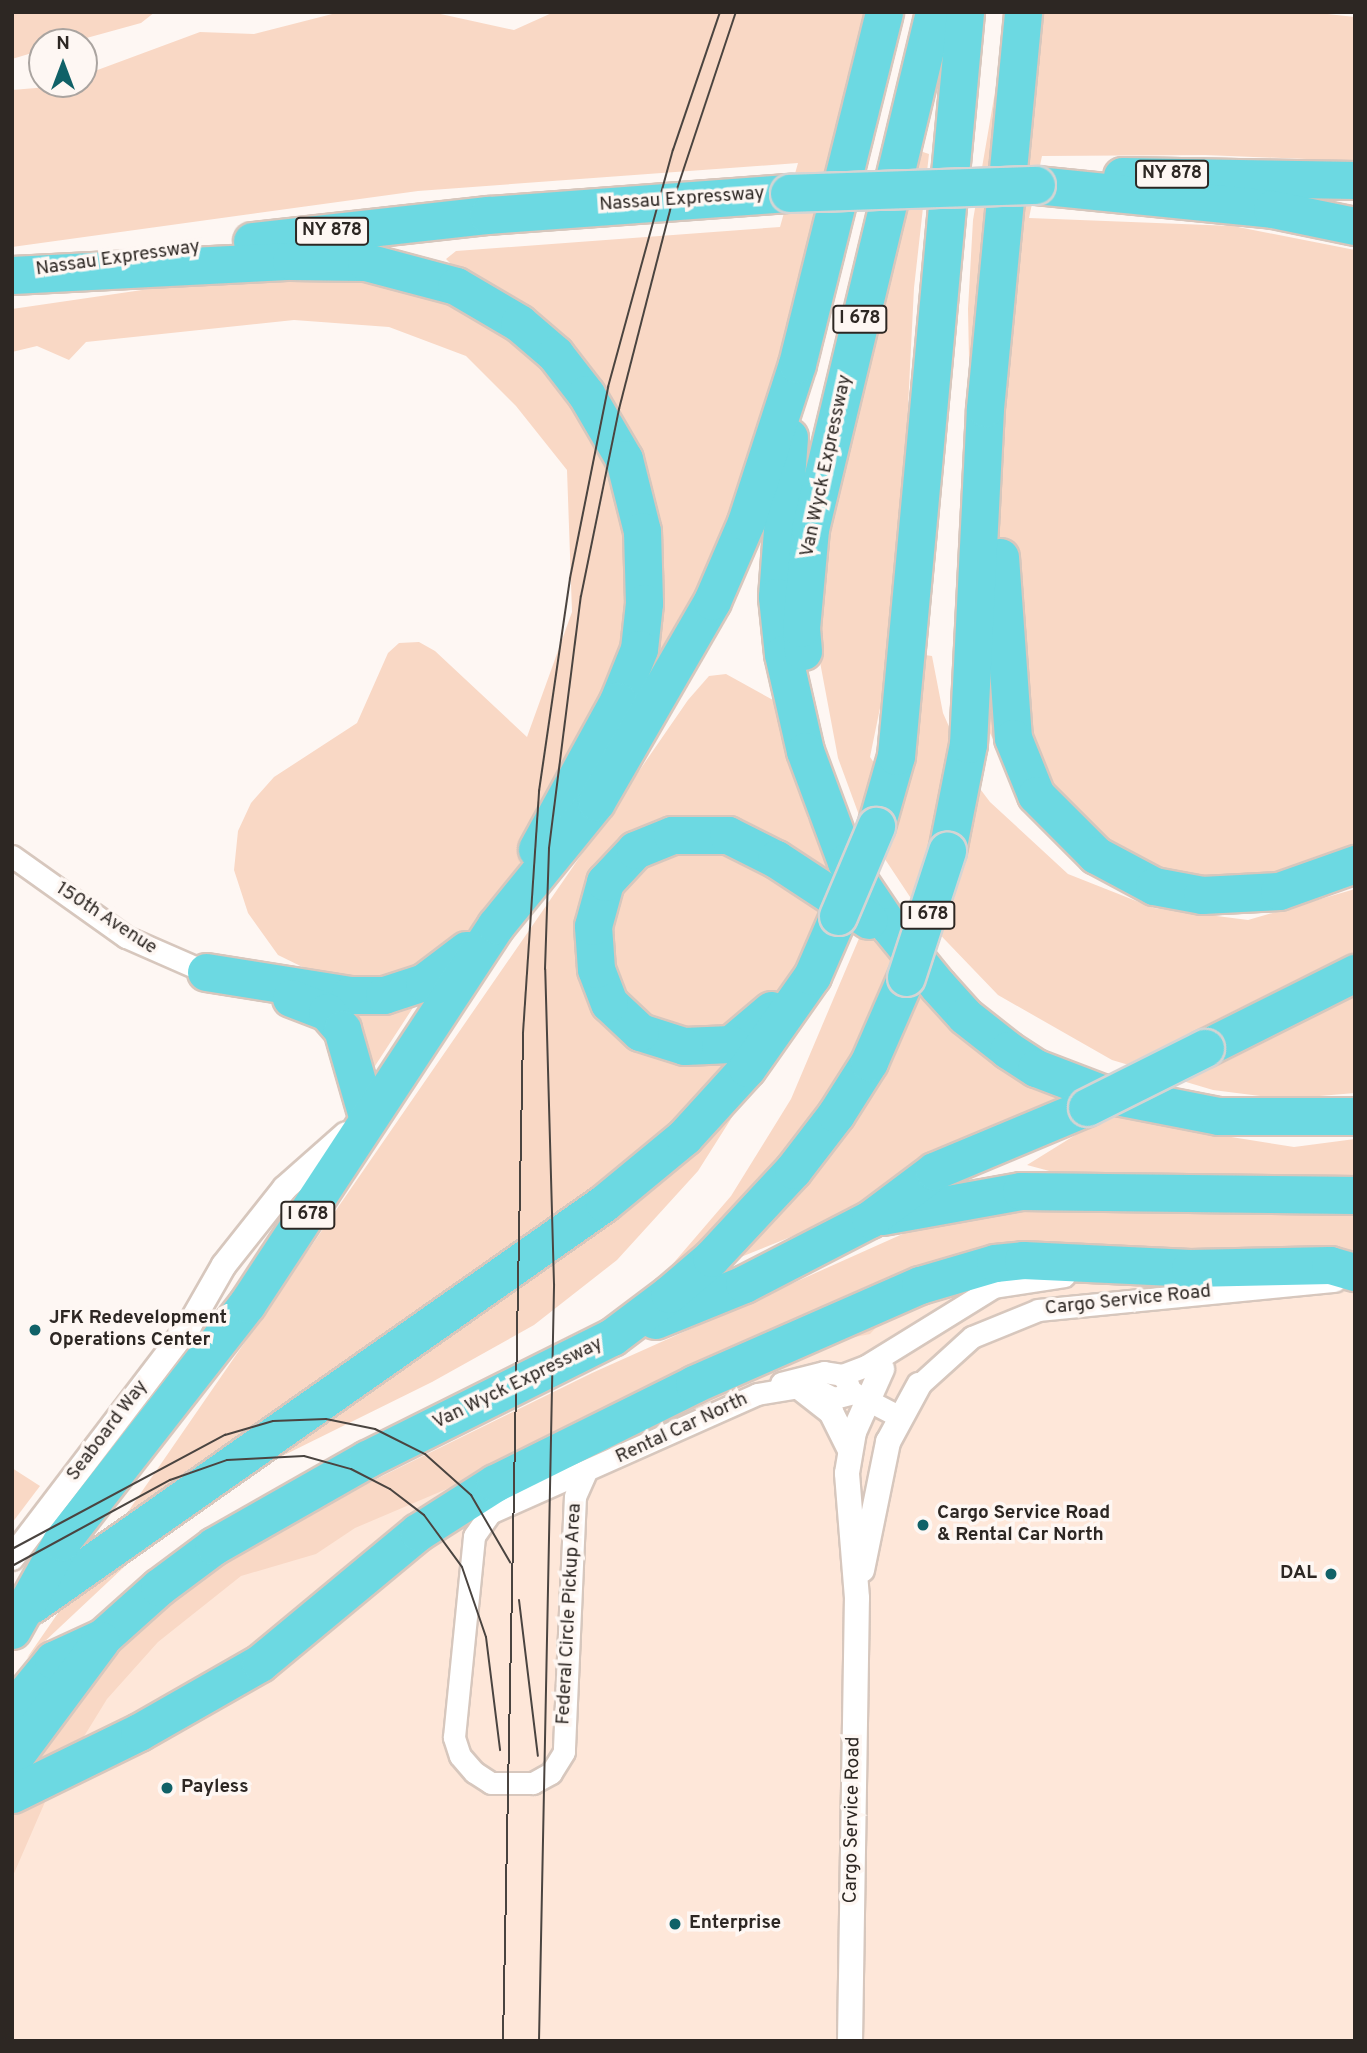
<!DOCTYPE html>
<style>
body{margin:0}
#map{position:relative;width:1367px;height:2053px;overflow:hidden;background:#fef7f3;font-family:Overpass,sans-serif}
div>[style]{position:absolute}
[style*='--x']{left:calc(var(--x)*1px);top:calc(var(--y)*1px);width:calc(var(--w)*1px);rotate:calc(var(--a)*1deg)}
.built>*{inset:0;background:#fee7d9}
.green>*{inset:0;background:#f9d8c5}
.roads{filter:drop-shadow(2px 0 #d7c7bd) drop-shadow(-2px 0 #d7c7bd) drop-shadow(0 2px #d7c7bd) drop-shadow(0 -2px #d7c7bd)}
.minor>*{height:21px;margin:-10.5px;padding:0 10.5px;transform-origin:10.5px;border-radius:10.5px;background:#fff}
.tertiary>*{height:24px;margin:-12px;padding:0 12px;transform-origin:12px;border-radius:12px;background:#fff}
.motorway>*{height:37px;margin:-18.5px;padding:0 18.5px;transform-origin:18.5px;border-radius:18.5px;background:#6cd9e2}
.tram>*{height:2px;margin:-1px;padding:0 1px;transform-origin:1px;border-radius:1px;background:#4a4440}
.bridges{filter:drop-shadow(2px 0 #d5d4d3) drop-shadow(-2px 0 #d5d4d3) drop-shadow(0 2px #d5d4d3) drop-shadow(0 -2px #d5d4d3)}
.motorway-bridge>*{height:37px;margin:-18.5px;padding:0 18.5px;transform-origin:18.5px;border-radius:18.5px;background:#6cd9e2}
.dots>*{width:19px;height:19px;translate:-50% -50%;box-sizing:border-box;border:4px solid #fef7f3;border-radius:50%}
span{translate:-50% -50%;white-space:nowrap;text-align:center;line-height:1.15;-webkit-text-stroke:7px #fef7f3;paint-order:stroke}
.shield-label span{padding:2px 5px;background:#fef7f3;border:2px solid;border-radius:5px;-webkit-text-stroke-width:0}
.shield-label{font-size:18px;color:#2d2723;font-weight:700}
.street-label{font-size:19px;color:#2d2723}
.poi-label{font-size:19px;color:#2d2723;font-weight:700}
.left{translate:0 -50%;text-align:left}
.right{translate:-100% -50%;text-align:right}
.frame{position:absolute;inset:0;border:14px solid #2d2723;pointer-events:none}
.north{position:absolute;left:28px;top:28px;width:70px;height:70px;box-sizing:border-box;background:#fef7f3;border:2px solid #aaa4a0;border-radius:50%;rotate:0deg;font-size:19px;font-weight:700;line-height:28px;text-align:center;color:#2d2723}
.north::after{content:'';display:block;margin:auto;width:24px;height:32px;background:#106167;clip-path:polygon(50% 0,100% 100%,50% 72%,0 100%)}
</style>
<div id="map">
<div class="built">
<i style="clip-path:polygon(1355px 1240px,1355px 2041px,12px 2041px,12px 1864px,43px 1791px,102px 1696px,155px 1637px,242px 1571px,902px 1275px)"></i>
</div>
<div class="green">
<i style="clip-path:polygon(12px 12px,155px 12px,141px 23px,72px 42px,42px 42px,42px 50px,12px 59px)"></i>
<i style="clip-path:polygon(340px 12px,436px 13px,514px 30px,554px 12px,896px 12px,724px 532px,686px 614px,639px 687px,625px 438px,446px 259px,456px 251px,780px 227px,798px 163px,418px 191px,12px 247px,12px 90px,84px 84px,84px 75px,200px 32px,254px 34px)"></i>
<i style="clip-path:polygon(1022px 12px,1309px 12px,1355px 17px,1355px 161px,1205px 155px,1042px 156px,1029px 218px,1233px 226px,1355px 250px,1355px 854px,1240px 887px,1146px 873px,1010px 772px,976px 706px,968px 309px,973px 220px,1007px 22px)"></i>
<i style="clip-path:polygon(920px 151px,929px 154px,914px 288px,897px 625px,870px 757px,899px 799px,925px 655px,932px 656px,943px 713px,961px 754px,956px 757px,990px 802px,1068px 874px,1154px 908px,1248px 920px,1355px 889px,1355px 960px,1186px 1077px,1355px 996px,1355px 1093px,1284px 1099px,1213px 1090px,1112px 1060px,998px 995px,924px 918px,863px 826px,838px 758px,817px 646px,826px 527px)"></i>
<i style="clip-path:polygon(348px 268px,438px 290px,530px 343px,579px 402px,625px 498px,629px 636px,600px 722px,512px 877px,442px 962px,409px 980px,329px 980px,278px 955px,248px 913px,234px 870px,238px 831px,251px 803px,274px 777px,357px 723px,388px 653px,399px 643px,419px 642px,435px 651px,527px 737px,572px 612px,567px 470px,516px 406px,466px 356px,389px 327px,294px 320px,86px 342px,69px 360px,37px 346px,12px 352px,12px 309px,245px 275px)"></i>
<i style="clip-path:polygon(726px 674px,773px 700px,783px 720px,808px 819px,861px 912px,1106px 1110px,1175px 1128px,1294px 1147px,1355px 1139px,1355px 1185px,1068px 1176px,1027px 1165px,1106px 1116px,1071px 1100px,798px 1234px,646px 1295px,731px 1196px,791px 1099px,863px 929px,835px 887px,760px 1073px,698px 1171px,617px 1260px,534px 1325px,432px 1382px,258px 1468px,140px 1552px,27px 1658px,688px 700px,709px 676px)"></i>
<i style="clip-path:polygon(341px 1003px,416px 1003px,373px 1069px,359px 1026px)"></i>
<i style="clip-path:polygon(998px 1203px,1355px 1205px,1355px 1256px,1070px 1256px,904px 1298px,870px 1334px,820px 1344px,489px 1471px,355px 1528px,316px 1554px,241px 1576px,158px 1642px,107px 1699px,48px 1795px,12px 1878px,12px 1777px,94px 1675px,161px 1606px,236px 1548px,592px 1373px,954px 1211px)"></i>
<i style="clip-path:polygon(12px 1468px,40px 1486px,12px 1523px)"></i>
</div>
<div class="roads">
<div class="minor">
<i style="--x:12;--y:856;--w:140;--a:35.4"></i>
<i style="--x:126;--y:937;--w:87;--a:23.6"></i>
<i style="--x:842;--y:1375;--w:26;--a:-21"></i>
<i style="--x:866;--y:1366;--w:150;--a:-31.7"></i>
<i style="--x:994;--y:1287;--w:71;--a:-8.9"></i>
<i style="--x:781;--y:1383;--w:44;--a:-14.3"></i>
<i style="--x:824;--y:1372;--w:18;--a:9"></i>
<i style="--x:842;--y:1375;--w:13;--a:58"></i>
<i style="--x:919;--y:1385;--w:72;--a:-42.2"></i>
<i style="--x:972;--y:1337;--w:71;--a:-22.2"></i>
<i style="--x:1038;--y:1310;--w:298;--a:-5.6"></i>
<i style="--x:585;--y:1474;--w:24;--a:114"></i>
<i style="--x:575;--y:1496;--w:256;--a:92.5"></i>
<i style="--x:564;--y:1752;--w:25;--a:122"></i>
<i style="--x:551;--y:1773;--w:21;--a:151"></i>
<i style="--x:533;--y:1783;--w:42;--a:180"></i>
<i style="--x:491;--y:1783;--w:20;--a:-147"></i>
<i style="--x:474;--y:1772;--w:21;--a:-131"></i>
<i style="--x:460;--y:1756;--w:20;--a:-108"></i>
<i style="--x:454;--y:1737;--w:202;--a:-84.3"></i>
<i style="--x:474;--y:1536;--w:28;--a:-55"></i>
<i style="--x:490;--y:1513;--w:292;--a:-24"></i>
<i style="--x:757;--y:1394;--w:43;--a:-9.5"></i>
<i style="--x:799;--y:1387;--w:15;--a:4"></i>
<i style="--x:814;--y:1388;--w:22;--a:27"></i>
<i style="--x:834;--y:1398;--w:21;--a:-14"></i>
<i style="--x:854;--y:1393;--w:50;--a:27.6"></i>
</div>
<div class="tertiary">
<i style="--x:799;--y:1387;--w:41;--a:38"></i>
<i style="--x:831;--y:1412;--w:42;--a:63.4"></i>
<i style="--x:12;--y:1558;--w:292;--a:-52.7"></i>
<i style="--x:189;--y:1326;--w:70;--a:-60.2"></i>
<i style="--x:224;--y:1265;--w:98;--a:-51.6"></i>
<i style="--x:285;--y:1188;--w:81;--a:-41.5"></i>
<i style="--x:862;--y:1570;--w:131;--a:-78.5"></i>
<i style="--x:888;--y:1442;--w:65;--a:-61.5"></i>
<i style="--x:850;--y:2041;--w:443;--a:-89.1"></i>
<i style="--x:857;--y:1598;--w:125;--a:-94.6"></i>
<i style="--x:847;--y:1473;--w:42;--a:-80.3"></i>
<i style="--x:854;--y:1432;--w:69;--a:-66"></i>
</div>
<div class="motorway">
<i style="--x:1122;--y:176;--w:233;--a:1"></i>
<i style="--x:1036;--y:185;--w:237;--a:5.8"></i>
<i style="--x:1272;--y:209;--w:85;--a:11.6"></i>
<i style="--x:252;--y:241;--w:237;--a:-6.3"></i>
<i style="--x:488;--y:215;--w:302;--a:-4.2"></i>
<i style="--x:12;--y:275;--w:279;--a:-2.9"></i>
<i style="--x:291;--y:261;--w:75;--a:0.8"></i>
<i style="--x:366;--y:262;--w:93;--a:14.9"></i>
<i style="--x:456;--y:286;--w:73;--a:30.4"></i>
<i style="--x:519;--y:323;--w:48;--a:40.7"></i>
<i style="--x:555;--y:354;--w:51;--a:52.2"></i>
<i style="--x:586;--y:394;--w:75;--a:59.7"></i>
<i style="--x:624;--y:459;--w:74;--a:76"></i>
<i style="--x:642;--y:531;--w:72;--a:88.4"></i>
<i style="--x:644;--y:603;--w:46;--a:96.2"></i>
<i style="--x:639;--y:649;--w:56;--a:112"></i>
<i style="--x:618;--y:701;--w:169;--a:118.7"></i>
<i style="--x:789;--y:437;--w:160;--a:94.3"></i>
<i style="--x:777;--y:597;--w:57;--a:84"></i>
<i style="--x:783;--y:654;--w:99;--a:77.2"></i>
<i style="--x:805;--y:751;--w:118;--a:69.7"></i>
<i style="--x:846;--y:862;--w:77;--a:56.1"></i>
<i style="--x:889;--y:926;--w:77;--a:50.8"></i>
<i style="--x:938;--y:986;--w:40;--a:48"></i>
<i style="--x:965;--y:1016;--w:55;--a:38.3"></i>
<i style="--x:1008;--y:1050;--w:33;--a:33"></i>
<i style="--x:1036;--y:1068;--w:70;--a:21"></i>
<i style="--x:1101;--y:1093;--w:119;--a:11.1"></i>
<i style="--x:1218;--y:1116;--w:137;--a:0"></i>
<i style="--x:1000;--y:557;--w:181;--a:85.9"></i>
<i style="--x:1013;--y:738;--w:61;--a:68"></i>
<i style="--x:1036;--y:795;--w:85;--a:45"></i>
<i style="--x:1096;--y:855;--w:66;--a:28.1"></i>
<i style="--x:1154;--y:886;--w:49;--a:10.6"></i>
<i style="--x:1202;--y:895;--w:77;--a:-3"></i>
<i style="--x:1279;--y:891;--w:81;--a:-19.6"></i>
<i style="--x:803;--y:651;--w:23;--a:-95"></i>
<i style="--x:801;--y:628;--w:99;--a:-84.8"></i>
<i style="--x:810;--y:529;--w:532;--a:-76.51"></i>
<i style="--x:876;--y:826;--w:73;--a:-74.1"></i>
<i style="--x:896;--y:756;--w:747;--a:-84.7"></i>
<i style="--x:947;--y:851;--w:109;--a:-78.9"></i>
<i style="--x:968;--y:744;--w:336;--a:-87.1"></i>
<i style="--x:985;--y:408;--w:398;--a:-84.5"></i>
<i style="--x:206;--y:972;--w:146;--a:9.1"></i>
<i style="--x:350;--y:995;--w:34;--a:0"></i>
<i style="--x:384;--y:995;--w:42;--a:-18"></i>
<i style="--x:424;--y:982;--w:53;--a:-37.3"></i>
<i style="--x:291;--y:998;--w:39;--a:21"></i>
<i style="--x:327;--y:1012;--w:23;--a:49"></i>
<i style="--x:342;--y:1029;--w:91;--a:74"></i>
<i style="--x:771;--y:1010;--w:52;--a:139.6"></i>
<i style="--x:731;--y:1044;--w:47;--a:177.6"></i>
<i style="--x:684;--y:1046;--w:46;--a:-162.3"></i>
<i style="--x:640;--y:1032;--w:42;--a:-136.9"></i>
<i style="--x:609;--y:1003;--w:36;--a:-111"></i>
<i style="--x:596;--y:969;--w:43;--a:-94"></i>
<i style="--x:593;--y:926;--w:46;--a:-74.7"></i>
<i style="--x:605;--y:882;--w:44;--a:-46.8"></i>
<i style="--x:635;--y:850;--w:40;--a:-22"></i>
<i style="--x:672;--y:835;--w:56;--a:0"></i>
<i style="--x:728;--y:835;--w:54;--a:26.6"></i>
<i style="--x:776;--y:859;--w:111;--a:33.3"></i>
<i style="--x:1205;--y:1048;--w:168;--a:-26.6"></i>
<i style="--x:882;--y:1216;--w:141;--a:-10.2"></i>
<i style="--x:1021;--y:1191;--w:334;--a:0.7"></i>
<i style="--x:655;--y:1320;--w:96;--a:-22"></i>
<i style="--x:744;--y:1284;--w:142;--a:-27.3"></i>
<i style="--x:870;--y:1219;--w:80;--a:-36.9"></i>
<i style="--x:934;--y:1171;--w:166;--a:-22.7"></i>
<i style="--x:31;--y:1605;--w:700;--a:-35.05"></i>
<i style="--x:604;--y:1203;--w:104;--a:-39.5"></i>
<i style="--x:684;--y:1137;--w:93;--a:-47.6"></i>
<i style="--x:747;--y:1068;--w:113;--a:-54.8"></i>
<i style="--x:812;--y:976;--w:65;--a:-66.6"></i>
<i style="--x:12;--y:1630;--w:101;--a:-60.9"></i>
<i style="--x:61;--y:1542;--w:302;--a:-52"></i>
<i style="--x:247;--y:1304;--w:453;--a:-56.7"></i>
<i style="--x:496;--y:925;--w:159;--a:-50.9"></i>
<i style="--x:596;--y:802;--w:232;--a:-60"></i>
<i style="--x:712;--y:601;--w:86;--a:-66.7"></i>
<i style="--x:746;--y:522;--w:166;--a:-72.1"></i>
<i style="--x:797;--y:364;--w:363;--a:-76.1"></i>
<i style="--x:12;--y:1710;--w:65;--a:-50.6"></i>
<i style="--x:53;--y:1660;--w:55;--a:-24.7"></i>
<i style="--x:103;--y:1637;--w:75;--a:-41.8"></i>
<i style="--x:159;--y:1587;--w:69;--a:-36.7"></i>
<i style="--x:214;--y:1546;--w:176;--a:-29.6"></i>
<i style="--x:367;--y:1459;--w:274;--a:-26.5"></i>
<i style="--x:612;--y:1337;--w:71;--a:-37"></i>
<i style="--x:669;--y:1294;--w:55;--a:-40.6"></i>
<i style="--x:711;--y:1258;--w:120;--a:-47"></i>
<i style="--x:793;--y:1170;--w:71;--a:-52.5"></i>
<i style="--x:836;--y:1114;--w:62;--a:-57.6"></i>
<i style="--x:869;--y:1062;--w:93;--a:-66.5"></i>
<i style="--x:12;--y:1760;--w:149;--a:-53.4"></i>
<i style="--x:12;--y:1794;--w:141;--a:-26"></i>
<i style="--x:139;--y:1732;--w:139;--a:-29.7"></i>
<i style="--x:260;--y:1663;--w:205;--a:-39.7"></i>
<i style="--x:418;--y:1532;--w:91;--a:-32.5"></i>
<i style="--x:495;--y:1483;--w:222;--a:-26.4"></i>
<i style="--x:694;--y:1384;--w:247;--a:-23.7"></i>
<i style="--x:920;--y:1285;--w:78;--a:-16.3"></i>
<i style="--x:995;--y:1263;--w:28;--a:-6"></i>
<i style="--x:1023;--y:1260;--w:167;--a:2.7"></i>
<i style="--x:1190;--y:1268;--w:140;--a:-1.2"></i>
<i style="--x:1330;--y:1265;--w:26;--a:16"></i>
</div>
</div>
<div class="tram">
<i style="--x:12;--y:1549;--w:242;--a:-28.2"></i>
<i style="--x:225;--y:1435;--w:50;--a:-16.3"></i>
<i style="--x:273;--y:1421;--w:53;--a:-2.2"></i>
<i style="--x:326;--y:1419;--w:50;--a:11.5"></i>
<i style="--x:375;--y:1429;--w:56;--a:26.6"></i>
<i style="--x:425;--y:1454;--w:62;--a:41.7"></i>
<i style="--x:471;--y:1495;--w:78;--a:59.8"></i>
<i style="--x:12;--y:1566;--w:180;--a:-28.6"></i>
<i style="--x:170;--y:1480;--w:60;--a:-19.3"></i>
<i style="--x:227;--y:1460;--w:77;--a:-3"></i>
<i style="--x:304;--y:1456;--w:49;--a:15.5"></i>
<i style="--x:351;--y:1469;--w:44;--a:27.1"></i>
<i style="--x:390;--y:1489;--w:43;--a:37.4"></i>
<i style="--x:424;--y:1515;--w:64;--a:53.8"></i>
<i style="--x:462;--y:1567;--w:74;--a:71.1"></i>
<i style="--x:486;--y:1637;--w:114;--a:82.9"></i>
<i style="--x:519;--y:1600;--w:157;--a:83.1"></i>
<i style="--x:503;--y:2041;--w:1008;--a:-88.86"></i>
<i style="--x:523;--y:1033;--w:243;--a:-86.2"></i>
<i style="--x:539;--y:791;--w:215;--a:-81.7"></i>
<i style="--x:570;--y:578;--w:195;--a:-78.7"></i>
<i style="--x:608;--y:387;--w:246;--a:-74.7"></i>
<i style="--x:673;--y:150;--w:146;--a:-71.2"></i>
<i style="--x:539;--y:2041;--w:757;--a:-88.86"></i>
<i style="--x:554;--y:1284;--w:315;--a:-91.6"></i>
<i style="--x:545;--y:969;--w:121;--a:-88.1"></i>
<i style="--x:549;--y:848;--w:254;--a:-82.8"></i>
<i style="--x:581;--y:596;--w:191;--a:-78.5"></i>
<i style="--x:619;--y:409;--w:205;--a:-75.6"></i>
<i style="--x:670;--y:210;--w:209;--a:-71.6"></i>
</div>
<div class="bridges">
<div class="motorway-bridge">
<i style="--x:789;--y:193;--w:247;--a:-1.9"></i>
<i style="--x:838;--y:916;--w:98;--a:-67.1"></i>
<i style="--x:906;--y:977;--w:133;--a:-72"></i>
<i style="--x:1087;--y:1107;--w:132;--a:-26.6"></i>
</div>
</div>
<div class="dots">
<i style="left:35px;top:1330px;background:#106167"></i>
<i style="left:923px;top:1525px;background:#106167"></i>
<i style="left:1331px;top:1574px;background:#106167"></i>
<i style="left:167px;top:1788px;background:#106167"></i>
<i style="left:675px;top:1924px;background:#106167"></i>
</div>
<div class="shield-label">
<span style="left:1172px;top:174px">NY 878</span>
<span style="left:332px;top:231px">NY 878</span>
<span style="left:860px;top:319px">I 678</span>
<span style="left:928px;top:915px">I 678</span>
<span style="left:308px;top:1215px">I 678</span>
</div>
<div class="street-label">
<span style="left:682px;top:200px;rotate:-4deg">Nassau Expressway</span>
<span style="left:118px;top:259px;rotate:-8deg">Nassau Expressway</span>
<span style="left:827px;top:466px;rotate:-78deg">Van Wyck Expressway</span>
<span style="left:106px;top:919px;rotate:33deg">150th Avenue</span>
<span style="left:1128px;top:1301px;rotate:-6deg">Cargo Service Road</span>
<span style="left:518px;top:1384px;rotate:-26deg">Van Wyck Expressway</span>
<span style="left:682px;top:1429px;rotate:-25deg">Rental Car North</span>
<span style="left:108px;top:1431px;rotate:-53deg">Seaboard Way</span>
<span style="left:570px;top:1614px;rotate:-87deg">Federal Circle Pickup Area</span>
<span style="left:853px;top:1820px;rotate:-89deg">Cargo Service Road</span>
</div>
<div class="poi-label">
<span class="left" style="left:49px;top:1330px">JFK Redevelopment<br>Operations Center</span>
<span class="left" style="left:937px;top:1525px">Cargo Service Road<br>&amp; Rental Car North</span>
<span class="right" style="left:1317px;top:1574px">DAL</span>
<span class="left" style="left:181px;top:1788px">Payless</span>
<span class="left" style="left:689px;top:1924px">Enterprise</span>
</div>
<div class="frame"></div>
<div class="north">N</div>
</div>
